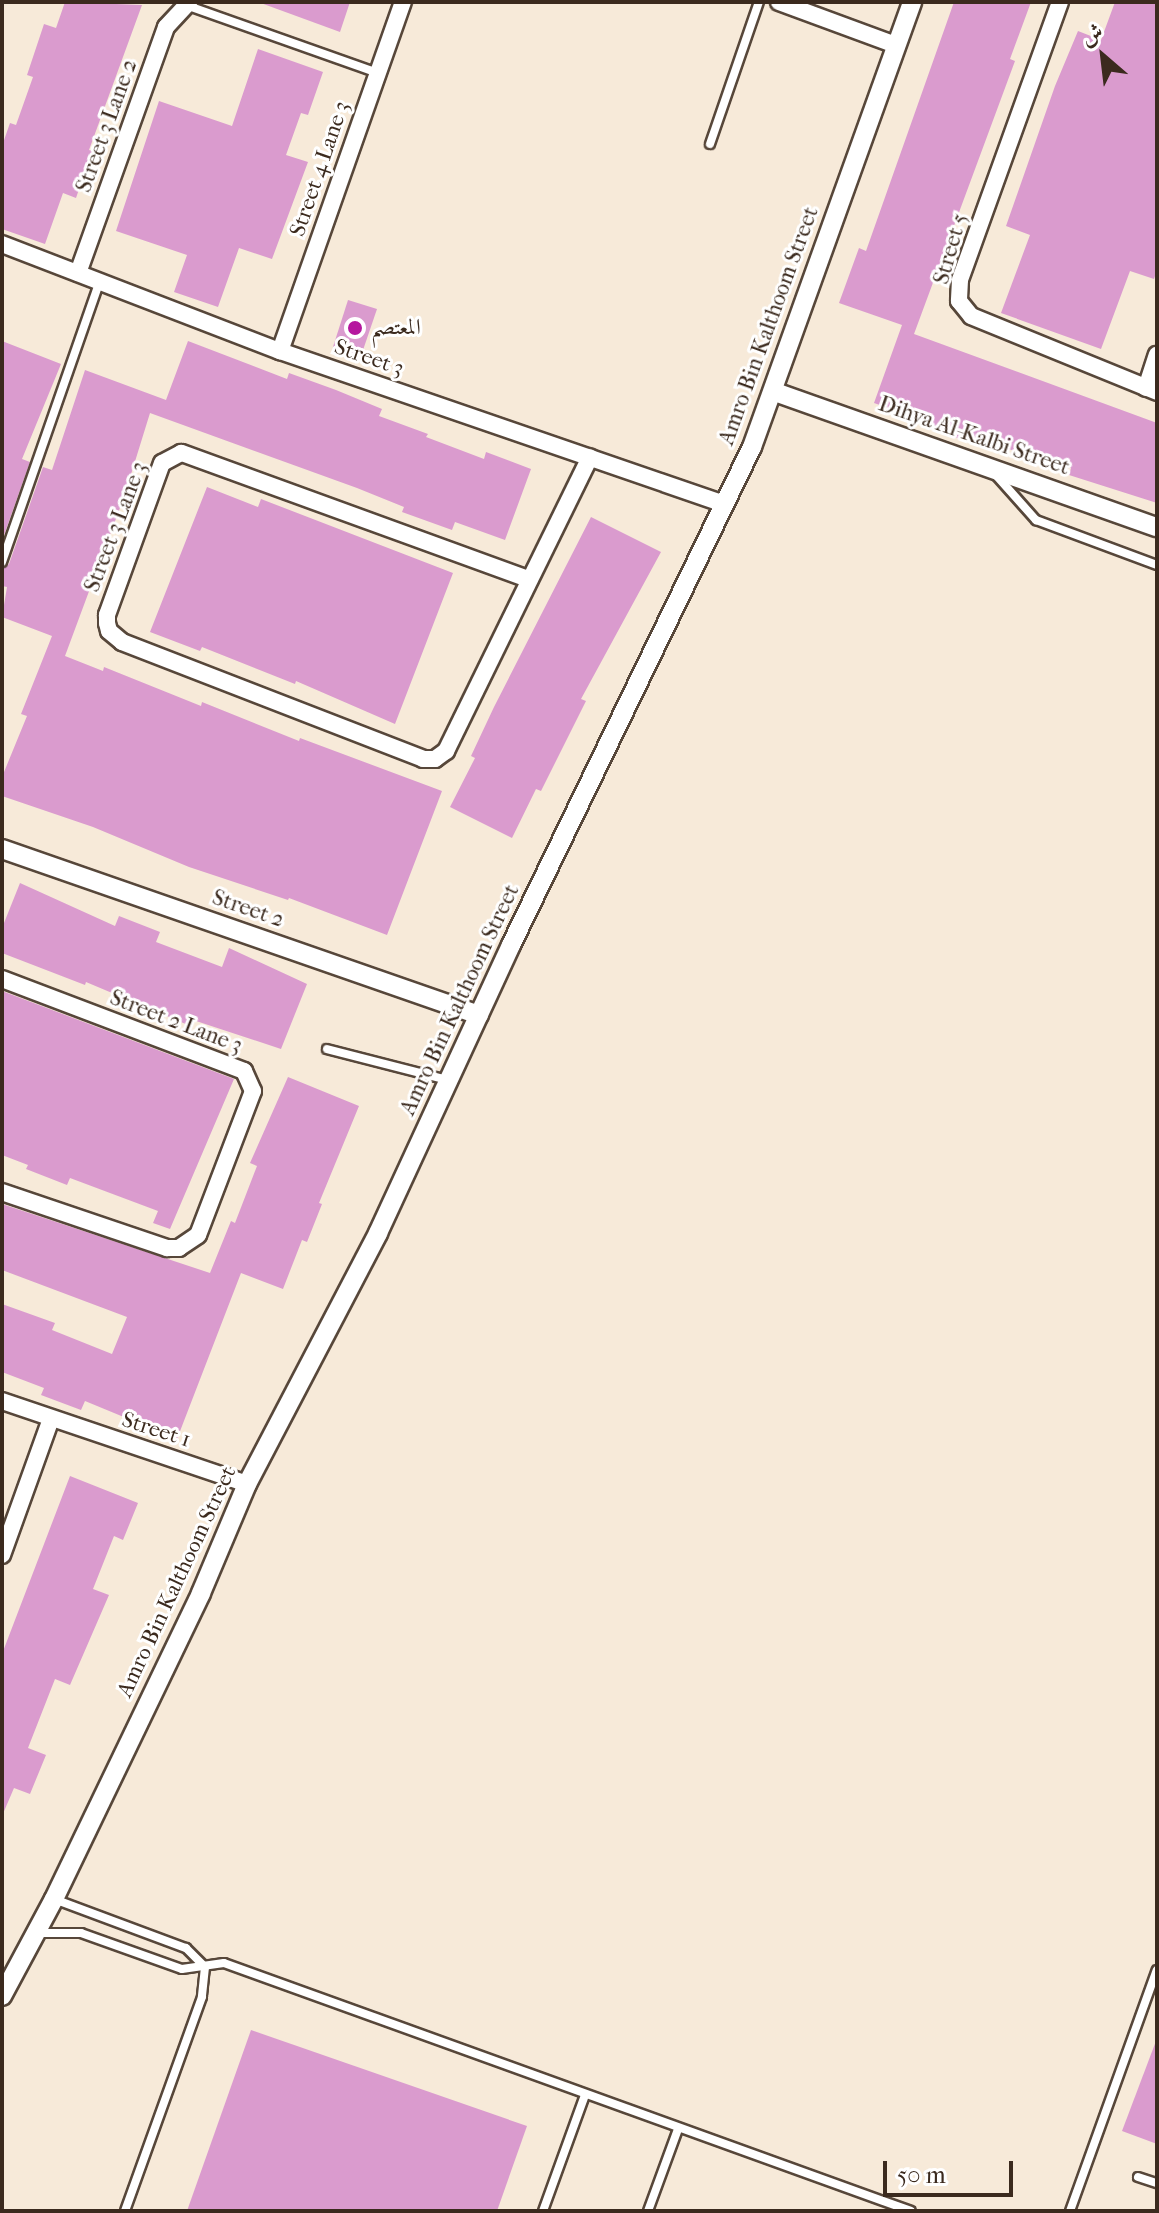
<!DOCTYPE html>
<meta charset="utf-8">
<style>
body{margin:0}
#map{position:relative;width:1159px;height:2213px;overflow:hidden;background:#f7ead9;font-family:"IM FELL French Canon",Amiri,serif}
div>[style]{position:absolute}
[style*='--x']{left:calc(var(--x)*1px);top:calc(var(--y)*1px);width:calc(var(--w)*1px);rotate:calc(var(--a)*1deg)}
.building>*{inset:0;background:#da9bce}
.roads{filter:drop-shadow(2px 0 #57473a) drop-shadow(-2px 0 #57473a) drop-shadow(0 2px #57473a) drop-shadow(0 -2px #57473a)}
.service>*{height:8px;margin:-4px;padding:0 4px;transform-origin:4px;border-radius:4px;background:#fff}
.minor>*{height:16px;margin:-8px;padding:0 8px;transform-origin:8px;border-radius:8px;background:#fff}
.tertiary>*{height:18px;margin:-9px;padding:0 9px;transform-origin:9px;border-radius:9px;background:#fff}
.dots>*{width:22px;height:22px;translate:-50% -50%;box-sizing:border-box;border:4px solid #fff;border-radius:50%}
span{translate:-50% -50%;white-space:nowrap;text-align:center;line-height:1.15;-webkit-text-stroke:6px #fff;paint-order:stroke}
.street-label{font-size:22px;color:#3b2a1e}
.poi-label{font-size:22px;color:#3b2a1e}
.left{translate:0 -50%;text-align:left}
.frame{position:absolute;inset:0;border:4px solid #3b2a1e;pointer-events:none}
.north{position:absolute;left:1063px;top:16px;width:80px;height:80px;-webkit-text-stroke:6px #fff;paint-order:stroke;rotate:332deg;font-size:22px;font-weight:700;line-height:32px;text-align:center;color:#3b2a1e}
.north::after{content:'';display:block;margin:auto;width:28px;height:36px;background:#3b2a1e;clip-path:polygon(50% 0,100% 100%,50% 72%,0 100%)}
.scale{position:absolute;left:883px;top:2161px;width:130px;height:36px;box-sizing:border-box;border:4px solid #3b2a1e;border-top:0;padding-left:10px;font-size:24px;line-height:28px;white-space:nowrap;color:#3b2a1e;-webkit-text-stroke:6px #fff;paint-order:stroke}
</style>
<div id="map">
<div class="building">
<i style="clip-path:polygon(65px 2px,142px 5px,89px 150px,92px 151px,76px 198px,63px 193px,45px 244px,2px 229px,2px 146px,10px 123px,16px 125px,33px 77px,27px 75px,44px 24px,56px 28px)"></i>
<i style="clip-path:polygon(258px 2px,350px 2px,340px 32px)"></i>
<i style="clip-path:polygon(954px 2px,1031px 2px,1010px 59px,1015px 61px,914px 334px,1157px 423px,1157px 503px,1069px 475px,1071px 468px,1021px 450px,1020px 453px,970px 436px,968px 442px,924px 426px,926px 421px,874px 403px,902px 325px,839px 303px,859px 248px,866px 251px)"></i>
<i style="clip-path:polygon(1115px 2px,1157px 2px,1157px 270px,1154px 279px,1130px 271px,1101px 349px,1001px 313px,1030px 235px,1006px 226px,1055px 86px,1078px 31px,1101px 40px)"></i>
<i style="clip-path:polygon(258px 49px,323px 72px,308px 115px,301px 113px,286px 155px,308px 162px,272px 259px,239px 248px,218px 307px,174px 292px,187px 255px,116px 231px,159px 101px,232px 126px)"></i>
<i style="clip-path:polygon(348px 300px,377px 309px,361px 356px,333px 347px)"></i>
<i style="clip-path:polygon(2px 341px,61px 364px,22px 459px,30px 462px,2px 541px)"></i>
<i style="clip-path:polygon(188px 341px,287px 379px,289px 373px,336px 390px,382px 409px,379px 416px,428px 434px,426px 437px,484px 459px,486px 452px,531px 469px,505px 540px,455px 522px,452px 530px,402px 512px,404px 507px,357px 488px,150px 413px,124px 497px,65px 656px,103px 671px,104px 667px,201px 706px,202px 702px,299px 741px,300px 738px,442px 791px,387px 935px,289px 898px,288px 900px,189px 867px,93px 827px,2px 796px,2px 777px,27px 716px,21px 714px,52px 636px,2px 617px,7px 587px,2px 586px,2px 569px,9px 564px,43px 467px,52px 470px,85px 370px,166px 400px)"></i>
<i style="clip-path:polygon(207px 487px,258px 507px,261px 499px,453px 573px,395px 724px,296px 681px,295px 684px,202px 647px,200px 651px,150px 632px)"></i>
<i style="clip-path:polygon(591px 517px,661px 552px,581px 699px,586px 701px,541px 791px,536px 789px,512px 838px,450px 807px,475px 758px,471px 756px,494px 707px)"></i>
<i style="clip-path:polygon(20px 883px,115px 926px,119px 916px,160px 932px,156px 942px,222px 967px,229px 948px,307px 984px,281px 1049px,190px 1019px,188px 1025px,86px 982px,85px 985px,2px 953px,2px 928px)"></i>
<i style="clip-path:polygon(2px 991px,234px 1079px,170px 1229px,153px 1223px,158px 1211px,70px 1178px,67px 1185px,26px 1169px,28px 1165px,2px 1155px)"></i>
<i style="clip-path:polygon(288px 1077px,359px 1106px,319px 1203px,322px 1204px,307px 1242px,302px 1240px,283px 1289px,241px 1273px,177px 1439px,85px 1401px,81px 1410px,41px 1395px,44px 1388px,2px 1372px,2px 1304px,55px 1323px,52px 1330px,112px 1354px,127px 1317px,2px 1270px,2px 1204px,210px 1273px,231px 1221px,235px 1223px,257px 1166px,250px 1163px)"></i>
<i style="clip-path:polygon(70px 1476px,138px 1503px,123px 1540px,114px 1536px,93px 1589px,109px 1595px,70px 1685px,55px 1679px,28px 1748px,46px 1755px,30px 1794px,14px 1788px,2px 1816px,2px 1654px)"></i>
<i style="clip-path:polygon(251px 2030px,527px 2126px,497px 2211px,187px 2211px)"></i>
<i style="clip-path:polygon(1156px 2041px,1157px 2041px,1157px 2144px,1122px 2131px)"></i>
</div>
<div class="roads">
<div class="service">
<i style="--x:186;--y:5;--w:204;--a:19.5"></i>
<i style="--x:710;--y:144;--w:150;--a:-71"></i>
<i style="--x:995;--y:474;--w:62;--a:48.3"></i>
<i style="--x:1036;--y:520;--w:129;--a:20.4"></i>
<i style="--x:2;--y:562;--w:298;--a:-70.8"></i>
<i style="--x:327;--y:1049;--w:125;--a:14.4"></i>
<i style="--x:54;--y:1899;--w:141;--a:20.4"></i>
<i style="--x:186;--y:1948;--w:27;--a:45"></i>
<i style="--x:205;--y:1967;--w:30;--a:96"></i>
<i style="--x:202;--y:1997;--w:227;--a:109.8"></i>
<i style="--x:38;--y:1933;--w:43;--a:0"></i>
<i style="--x:81;--y:1933;--w:107;--a:19.6"></i>
<i style="--x:182;--y:1969;--w:42;--a:-8.1"></i>
<i style="--x:224;--y:1963;--w:730;--a:19.85"></i>
<i style="--x:1138;--y:2177;--w:20;--a:18"></i>
<i style="--x:543;--y:2211;--w:123;--a:-70.1"></i>
<i style="--x:648;--y:2211;--w:87;--a:-69.9"></i>
<i style="--x:1070;--y:2211;--w:256;--a:-70.2"></i>
</div>
<div class="minor">
<i style="--x:779;--y:2;--w:125;--a:20.2"></i>
<i style="--x:1060;--y:2;--w:295;--a:109.8"></i>
<i style="--x:960;--y:280;--w:21;--a:93"></i>
<i style="--x:959;--y:301;--w:19;--a:51"></i>
<i style="--x:971;--y:316;--w:201;--a:22.2"></i>
<i style="--x:2;--y:244;--w:298;--a:21.1"></i>
<i style="--x:280;--y:351;--w:471;--a:19"></i>
<i style="--x:78;--y:273;--w:261;--a:-70.3"></i>
<i style="--x:166;--y:27;--w:34;--a:-47"></i>
<i style="--x:280;--y:351;--w:370;--a:-70.6"></i>
<i style="--x:1146;--y:388;--w:35;--a:-72"></i>
<i style="--x:528;--y:579;--w:369;--a:-160"></i>
<i style="--x:181;--y:453;--w:21;--a:152"></i>
<i style="--x:162;--y:463;--w:162;--a:109.9"></i>
<i style="--x:107;--y:615;--w:8;--a:90"></i>
<i style="--x:107;--y:623;--w:8;--a:76"></i>
<i style="--x:109;--y:631;--w:17;--a:40"></i>
<i style="--x:122;--y:642;--w:323;--a:21.2"></i>
<i style="--x:423;--y:759;--w:12;--a:0"></i>
<i style="--x:435;--y:759;--w:14;--a:-36"></i>
<i style="--x:446;--y:751;--w:327;--a:-63.9"></i>
<i style="--x:2;--y:979;--w:259;--a:20.8"></i>
<i style="--x:244;--y:1071;--w:22;--a:66"></i>
<i style="--x:253;--y:1091;--w:154;--a:110.9"></i>
<i style="--x:198;--y:1235;--w:23;--a:146"></i>
<i style="--x:179;--y:1248;--w:12;--a:180"></i>
<i style="--x:167;--y:1248;--w:174;--a:-161.3"></i>
<i style="--x:2;--y:1401;--w:259;--a:18.7"></i>
<i style="--x:2;--y:1555;--w:145;--a:-70.2"></i>
</div>
<div class="tertiary">
<i style="--x:775;--y:392;--w:405;--a:19.5"></i>
<i style="--x:2;--y:849;--w:505;--a:19.19"></i>
<i style="--x:2;--y:1996;--w:110;--a:-61.8"></i>
<i style="--x:54;--y:1899;--w:339;--a:-64.3"></i>
<i style="--x:201;--y:1593;--w:118;--a:-67.1"></i>
<i style="--x:247;--y:1484;--w:283;--a:-62.4"></i>
<i style="--x:378;--y:1233;--w:317;--a:-65.2"></i>
<i style="--x:511;--y:945;--w:553;--a:-64.18"></i>
<i style="--x:752;--y:447;--w:473;--a:-70.2"></i>
</div>
</div>
<div class="dots">
<i style="left:355px;top:328px;background:#b5179e"></i>
</div>
<div class="street-label">
<span style="left:107px;top:126px;rotate:-70deg">Street 3 Lane 2</span>
<span style="left:320px;top:169px;rotate:-71deg">Street 4 Lane 3</span>
<span style="left:951px;top:249px;rotate:-74deg">Street 5</span>
<span style="left:769px;top:326px;rotate:-70deg">Amro Bin Kalthoom Street</span>
<span style="left:369px;top:358px;rotate:19deg">Street 3</span>
<span style="left:974px;top:436px;rotate:19deg">Dihya Al-Kalbi Street</span>
<span style="left:116px;top:527px;rotate:-69deg">Street 3 Lane 3</span>
<span style="left:248px;top:909px;rotate:19deg">Street 2</span>
<span style="left:460px;top:1000px;rotate:-65deg">Amro Bin Kalthoom Street</span>
<span style="left:176px;top:1022px;rotate:21deg">Street 2 Lane 3</span>
<span style="left:156px;top:1430px;rotate:18deg">Street 1</span>
<span style="left:177px;top:1582px;rotate:-65deg">Amro Bin Kalthoom Street</span>
</div>
<div class="poi-label">
<span class="left" style="left:371px;top:328px">المعتصم</span>
</div>
<div class="frame"></div>
<div class="north">ش</div>
<div class="scale">50 m</div>
</div>
